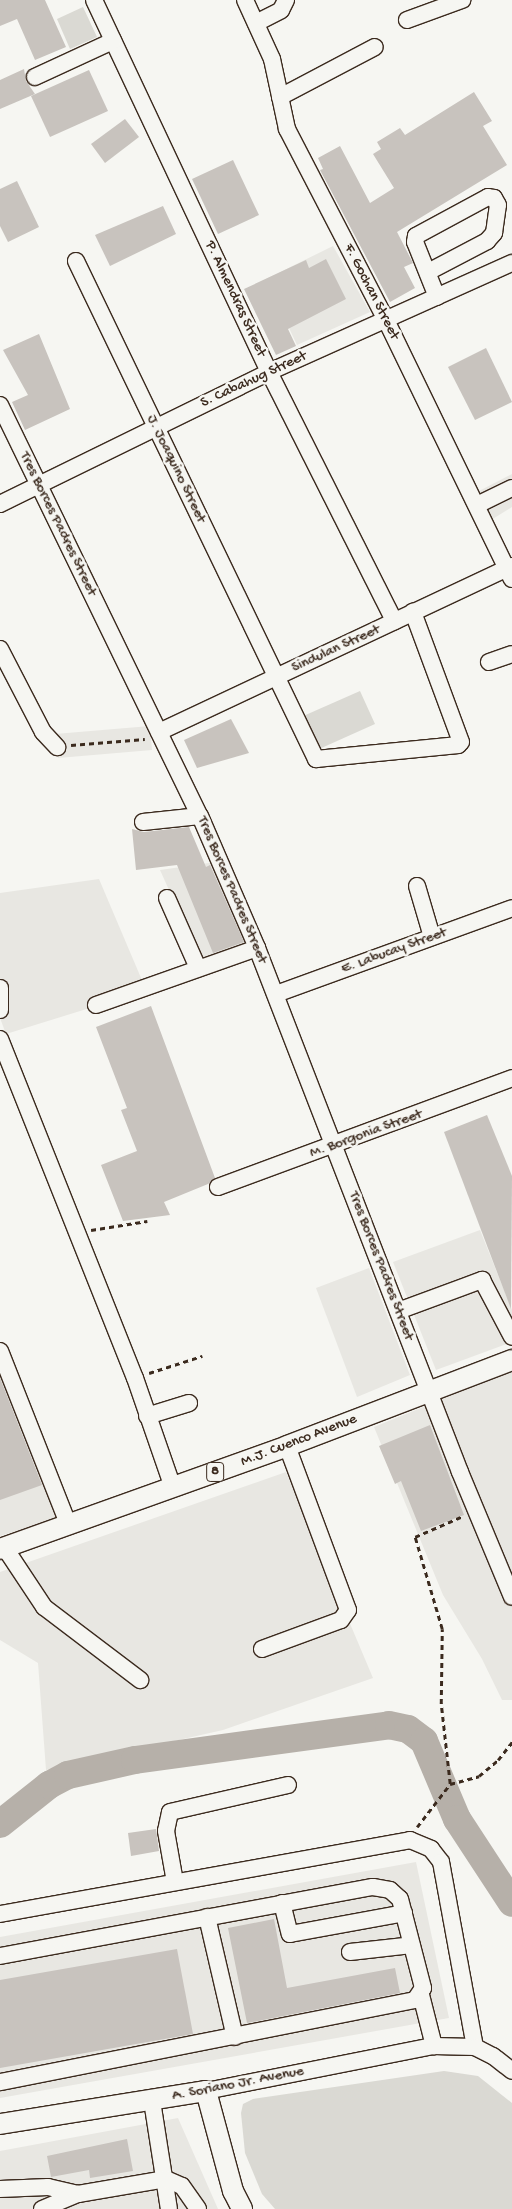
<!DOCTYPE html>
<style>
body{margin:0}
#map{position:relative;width:512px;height:2209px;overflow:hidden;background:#f6f6f2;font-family:"Gochi Hand",sans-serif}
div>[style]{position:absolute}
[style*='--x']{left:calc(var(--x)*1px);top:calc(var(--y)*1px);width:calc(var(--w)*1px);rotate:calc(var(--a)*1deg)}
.built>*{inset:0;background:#e8e7e2}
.green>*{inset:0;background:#dad9d3}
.river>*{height:28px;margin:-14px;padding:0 14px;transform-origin:14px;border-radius:14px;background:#b6b0a9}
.building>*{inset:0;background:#c8c3be}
.path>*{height:2.5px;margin-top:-1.25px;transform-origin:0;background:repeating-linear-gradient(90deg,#3b2a1e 0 5px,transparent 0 9px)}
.roads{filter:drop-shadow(1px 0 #3b2a1e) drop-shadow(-1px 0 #3b2a1e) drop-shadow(0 1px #3b2a1e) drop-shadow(0 -1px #3b2a1e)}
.minor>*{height:16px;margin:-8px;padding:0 8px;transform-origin:8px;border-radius:8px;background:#f6f6f2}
.major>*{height:20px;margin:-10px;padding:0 10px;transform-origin:10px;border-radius:10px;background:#f6f6f2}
span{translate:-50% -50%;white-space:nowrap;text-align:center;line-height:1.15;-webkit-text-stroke:5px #f6f6f2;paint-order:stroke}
.shield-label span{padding:1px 4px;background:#f6f6f2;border:1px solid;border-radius:4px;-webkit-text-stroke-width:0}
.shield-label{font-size:14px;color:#3b2a1e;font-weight:700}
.street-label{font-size:15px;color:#3b2a1e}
</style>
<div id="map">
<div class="built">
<i style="clip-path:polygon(333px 246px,370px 312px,297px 345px,266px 279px)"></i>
<i style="clip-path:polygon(512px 474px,512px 507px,491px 520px,479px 491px)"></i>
<i style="clip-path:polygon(150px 726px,152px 750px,58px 758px,55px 734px)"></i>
<i style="clip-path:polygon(216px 862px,249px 946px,201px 961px,160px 870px)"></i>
<i style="clip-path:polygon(99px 879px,144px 985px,93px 1007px,6px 1034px,0 1018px,0 893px)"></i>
<i style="clip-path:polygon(480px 1230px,512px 1310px,512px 1342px,436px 1370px,393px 1262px)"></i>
<i style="clip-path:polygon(369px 1268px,410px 1375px,357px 1397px,316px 1288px)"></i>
<i style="clip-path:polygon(512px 1371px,512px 1700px,502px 1700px,482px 1659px,443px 1595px,374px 1427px)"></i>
<i style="clip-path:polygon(0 1373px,57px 1518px,0 1536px)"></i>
<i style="clip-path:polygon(286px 1472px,373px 1678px,223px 1730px,46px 1770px,38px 1663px,0 1640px,0 1572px)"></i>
<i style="clip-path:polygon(416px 1862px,449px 2018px,0 2098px,0 1937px)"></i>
<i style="clip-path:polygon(178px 2118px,218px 2209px,0 2209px,0 2151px)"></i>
</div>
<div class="green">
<i style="clip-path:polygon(83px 7px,97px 37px,70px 49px,57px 19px)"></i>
<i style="clip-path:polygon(360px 691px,375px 724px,317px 750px,301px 717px)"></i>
<i style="clip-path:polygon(444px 2071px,478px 2076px,512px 2103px,512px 2209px,275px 2209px,262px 2194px,245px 2153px,241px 2113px,243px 2104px,253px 2099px)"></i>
</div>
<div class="river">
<i style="--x:0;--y:1824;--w:63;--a:-38.5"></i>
<i style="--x:49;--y:1785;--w:21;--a:-28"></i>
<i style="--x:68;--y:1775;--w:69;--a:-12.6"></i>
<i style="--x:135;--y:1760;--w:256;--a:-7.8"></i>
<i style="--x:389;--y:1725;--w:19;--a:12"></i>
<i style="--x:408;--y:1729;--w:20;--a:37"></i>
<i style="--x:424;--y:1741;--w:85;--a:67.1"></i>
<i style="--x:457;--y:1819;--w:100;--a:56.8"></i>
</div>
<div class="building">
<i style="clip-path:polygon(0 0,45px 0,66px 47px,35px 60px,17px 19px,0 26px)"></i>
<i style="clip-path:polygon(24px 69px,26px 81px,35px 94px,0 109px,0 80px)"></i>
<i style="clip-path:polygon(89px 70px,108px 111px,50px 137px,31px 96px)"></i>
<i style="clip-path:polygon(474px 92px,492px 121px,483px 126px,507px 165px,397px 232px,413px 263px,404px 267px,415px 288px,390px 302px,320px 170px,323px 169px,318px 158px,340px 146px,370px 203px,394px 188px,373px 154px,381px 149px,377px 142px,400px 128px,405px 135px)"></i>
<i style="clip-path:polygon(125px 119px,139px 137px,105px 163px,91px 144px)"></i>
<i style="clip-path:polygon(233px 160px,259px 215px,218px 234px,192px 179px)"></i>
<i style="clip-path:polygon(17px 181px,39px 227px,8px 242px,0 226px,0 189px)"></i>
<i style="clip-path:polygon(163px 206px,176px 234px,110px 266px,95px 235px)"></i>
<i style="clip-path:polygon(326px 259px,346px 299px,288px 329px,296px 346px,276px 355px,244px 289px,306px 260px,309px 268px)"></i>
<i style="clip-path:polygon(39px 334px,70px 409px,25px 430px,12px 402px,28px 395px,3px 350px)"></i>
<i style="clip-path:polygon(486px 348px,512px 402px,475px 420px,448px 367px)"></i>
<i style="clip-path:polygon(231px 719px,249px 753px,197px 768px,184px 740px)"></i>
<i style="clip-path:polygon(189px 827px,206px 867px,210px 865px,244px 942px,213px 953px,177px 865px,136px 870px,132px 829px,144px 832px)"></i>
<i style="clip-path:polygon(151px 1006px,215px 1178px,208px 1184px,164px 1202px,170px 1215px,123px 1221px,101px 1165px,137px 1151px,121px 1110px,127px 1108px,96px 1027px)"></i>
<i style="clip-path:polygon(487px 1115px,512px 1176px,511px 1309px,444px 1132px)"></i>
<i style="clip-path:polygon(0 1378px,42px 1485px,0 1500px)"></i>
<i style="clip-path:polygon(430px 1425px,464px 1515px,421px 1531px,401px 1481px,395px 1484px,379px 1446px)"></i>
<i style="clip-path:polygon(156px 1829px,159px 1851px,131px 1856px,128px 1833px)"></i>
<i style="clip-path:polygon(274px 1919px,287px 1988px,395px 1968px,400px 1993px,247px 2023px,228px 1928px)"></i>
<i style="clip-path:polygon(177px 1949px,193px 2034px,0 2068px,0 1980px)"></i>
<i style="clip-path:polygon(127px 2139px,133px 2171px,90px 2178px,89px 2170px,51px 2177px,47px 2156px)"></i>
</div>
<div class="path">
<i style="--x:71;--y:745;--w:74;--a:-4.6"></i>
<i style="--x:91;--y:1230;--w:57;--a:-9.1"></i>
<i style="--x:149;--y:1373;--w:56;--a:-17.8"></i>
<i style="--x:450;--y:1784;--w:81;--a:-96.4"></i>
<i style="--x:441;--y:1704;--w:75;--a:-89.2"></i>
<i style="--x:442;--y:1629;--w:96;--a:-106.4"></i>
<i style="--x:415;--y:1537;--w:52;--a:-23.6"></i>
<i style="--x:417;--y:1827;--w:54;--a:-52.5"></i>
<i style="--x:450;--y:1784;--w:30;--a:-15"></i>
<i style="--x:479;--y:1776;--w:25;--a:-40"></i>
<i style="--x:498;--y:1760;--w:23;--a:-52"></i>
</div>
<div class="roads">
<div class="minor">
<i style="--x:94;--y:0;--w:411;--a:64.8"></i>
<i style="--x:269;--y:372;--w:279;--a:63.3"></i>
<i style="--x:245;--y:0;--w:65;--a:65.4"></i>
<i style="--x:272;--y:59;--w:72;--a:77.9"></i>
<i style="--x:287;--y:129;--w:213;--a:62.6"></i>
<i style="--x:385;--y:318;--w:290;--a:64.1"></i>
<i style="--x:407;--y:20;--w:59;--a:-20"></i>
<i style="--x:256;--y:23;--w:28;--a:-27"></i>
<i style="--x:281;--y:10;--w:11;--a:-63"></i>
<i style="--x:35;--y:77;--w:86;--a:-24.8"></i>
<i style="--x:280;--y:97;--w:107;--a:-27.8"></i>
<i style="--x:76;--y:261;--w:553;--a:64.27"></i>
<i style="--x:316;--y:759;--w:143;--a:-5.6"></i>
<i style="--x:458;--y:745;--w:4;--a:-45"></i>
<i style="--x:461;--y:742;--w:139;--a:-110.3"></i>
<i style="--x:428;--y:272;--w:67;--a:-27.7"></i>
<i style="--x:487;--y:241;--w:11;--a:-49"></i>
<i style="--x:494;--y:233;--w:28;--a:-82"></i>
<i style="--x:498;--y:205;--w:8;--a:-120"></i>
<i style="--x:494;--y:198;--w:6;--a:-171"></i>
<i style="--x:488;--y:197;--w:82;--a:151.6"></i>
<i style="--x:416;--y:236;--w:6;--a:99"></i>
<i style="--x:415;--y:242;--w:59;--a:68.2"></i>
<i style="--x:0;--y:405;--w:457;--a:64.1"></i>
<i style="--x:200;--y:816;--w:144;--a:66.6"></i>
<i style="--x:257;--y:948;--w:562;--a:68.82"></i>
<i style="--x:460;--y:1472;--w:135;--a:67.4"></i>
<i style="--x:0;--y:504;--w:300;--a:-26.1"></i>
<i style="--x:269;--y:372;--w:266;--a:-24.2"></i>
<i style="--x:477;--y:505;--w:39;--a:-26"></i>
<i style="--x:0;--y:649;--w:93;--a:62.6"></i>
<i style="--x:43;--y:732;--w:21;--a:47"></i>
<i style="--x:489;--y:662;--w:24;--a:-19"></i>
<i style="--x:159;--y:732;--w:390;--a:-25.2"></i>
<i style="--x:143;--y:822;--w:57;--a:-6"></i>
<i style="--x:417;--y:886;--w:53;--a:73.6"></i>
<i style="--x:167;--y:898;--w:77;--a:66.1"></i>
<i style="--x:0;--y:988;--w:22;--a:90"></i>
<i style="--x:276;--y:994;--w:251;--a:-20"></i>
<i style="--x:96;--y:1005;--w:171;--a:-19.5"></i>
<i style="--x:0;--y:1039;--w:365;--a:68.3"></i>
<i style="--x:135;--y:1378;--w:116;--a:70.9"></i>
<i style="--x:218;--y:1187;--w:314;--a:-20.3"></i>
<i style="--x:398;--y:1311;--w:90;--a:-20.3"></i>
<i style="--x:482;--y:1280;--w:64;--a:62.2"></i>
<i style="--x:0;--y:1351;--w:188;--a:68.5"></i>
<i style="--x:147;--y:1416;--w:44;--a:-17.2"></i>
<i style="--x:5;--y:1548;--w:71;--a:56.5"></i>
<i style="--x:44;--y:1607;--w:121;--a:37.2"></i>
<i style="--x:262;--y:1649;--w:84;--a:-20.2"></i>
<i style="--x:341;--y:1620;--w:12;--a:-55"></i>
<i style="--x:348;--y:1610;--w:175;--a:-110.4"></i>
<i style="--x:175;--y:1882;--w:52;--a:-100"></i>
<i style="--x:166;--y:1831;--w:19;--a:-78"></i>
<i style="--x:170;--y:1812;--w:121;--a:-12.9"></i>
<i style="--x:282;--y:1903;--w:32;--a:76"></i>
<i style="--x:290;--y:1934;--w:116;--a:-10.4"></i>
<i style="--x:0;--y:1914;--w:417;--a:-10.2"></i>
<i style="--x:410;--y:1840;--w:23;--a:23"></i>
<i style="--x:431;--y:1849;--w:16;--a:52"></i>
<i style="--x:441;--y:1862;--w:188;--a:79.6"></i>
<i style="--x:207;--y:1917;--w:123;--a:76.9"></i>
<i style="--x:350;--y:1952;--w:62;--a:-6.4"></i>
<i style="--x:0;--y:1956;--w:379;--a:-10.5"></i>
<i style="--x:373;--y:1887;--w:17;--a:10"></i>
<i style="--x:390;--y:1890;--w:13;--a:42"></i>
<i style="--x:400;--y:1899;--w:92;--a:75.5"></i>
<i style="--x:423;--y:1988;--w:14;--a:124"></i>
<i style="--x:415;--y:2000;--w:423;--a:168.8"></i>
<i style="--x:421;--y:1995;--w:53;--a:75.7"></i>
<i style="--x:206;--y:2091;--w:232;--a:-11.2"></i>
<i style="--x:434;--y:2046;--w:41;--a:1.4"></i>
<i style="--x:475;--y:2047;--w:20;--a:27"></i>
<i style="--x:493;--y:2056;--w:24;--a:38"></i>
<i style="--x:152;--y:2101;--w:109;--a:81.1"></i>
<i style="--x:0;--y:2189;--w:48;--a:-2.4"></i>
<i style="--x:48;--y:2187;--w:31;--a:13"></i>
<i style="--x:42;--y:2209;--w:39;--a:-23"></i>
<i style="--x:78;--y:2194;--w:89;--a:-9.7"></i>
<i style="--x:166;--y:2179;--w:17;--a:24"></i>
<i style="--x:182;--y:2186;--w:28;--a:55"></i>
</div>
<div class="major">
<i style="--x:0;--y:1549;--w:305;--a:-19.7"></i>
<i style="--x:287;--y:1446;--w:241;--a:-20.9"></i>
<i style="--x:0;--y:2124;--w:209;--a:-9.1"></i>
<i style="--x:206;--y:2091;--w:104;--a:74.9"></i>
<i style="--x:233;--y:2191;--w:20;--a:63"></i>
</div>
</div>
<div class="shield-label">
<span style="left:215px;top:1472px">8</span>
</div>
<div class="street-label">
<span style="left:371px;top:292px;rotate:63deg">F. Gochan Street</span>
<span style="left:235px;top:299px;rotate:65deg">P. Almendras Street</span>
<span style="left:254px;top:380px;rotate:-25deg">S. Cabahug Street</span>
<span style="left:176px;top:469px;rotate:64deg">J. Joaquino Street</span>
<span style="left:58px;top:524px;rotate:64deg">Tres Borces Padres Street</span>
<span style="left:336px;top:649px;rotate:-25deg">Sindulan Street</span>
<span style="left:232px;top:890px;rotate:67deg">Tres Borces Padres Street</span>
<span style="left:394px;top:951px;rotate:-20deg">E. Labucay Street</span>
<span style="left:366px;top:1134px;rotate:-20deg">M. Borgonia Street</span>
<span style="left:381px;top:1266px;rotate:69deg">Tres Borces Padres Street</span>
<span style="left:299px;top:1441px;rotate:-21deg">M.J. Cuenco Avenue</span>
<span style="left:238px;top:2084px;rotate:-11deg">A. Soriano Jr. Avenue</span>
</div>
</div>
